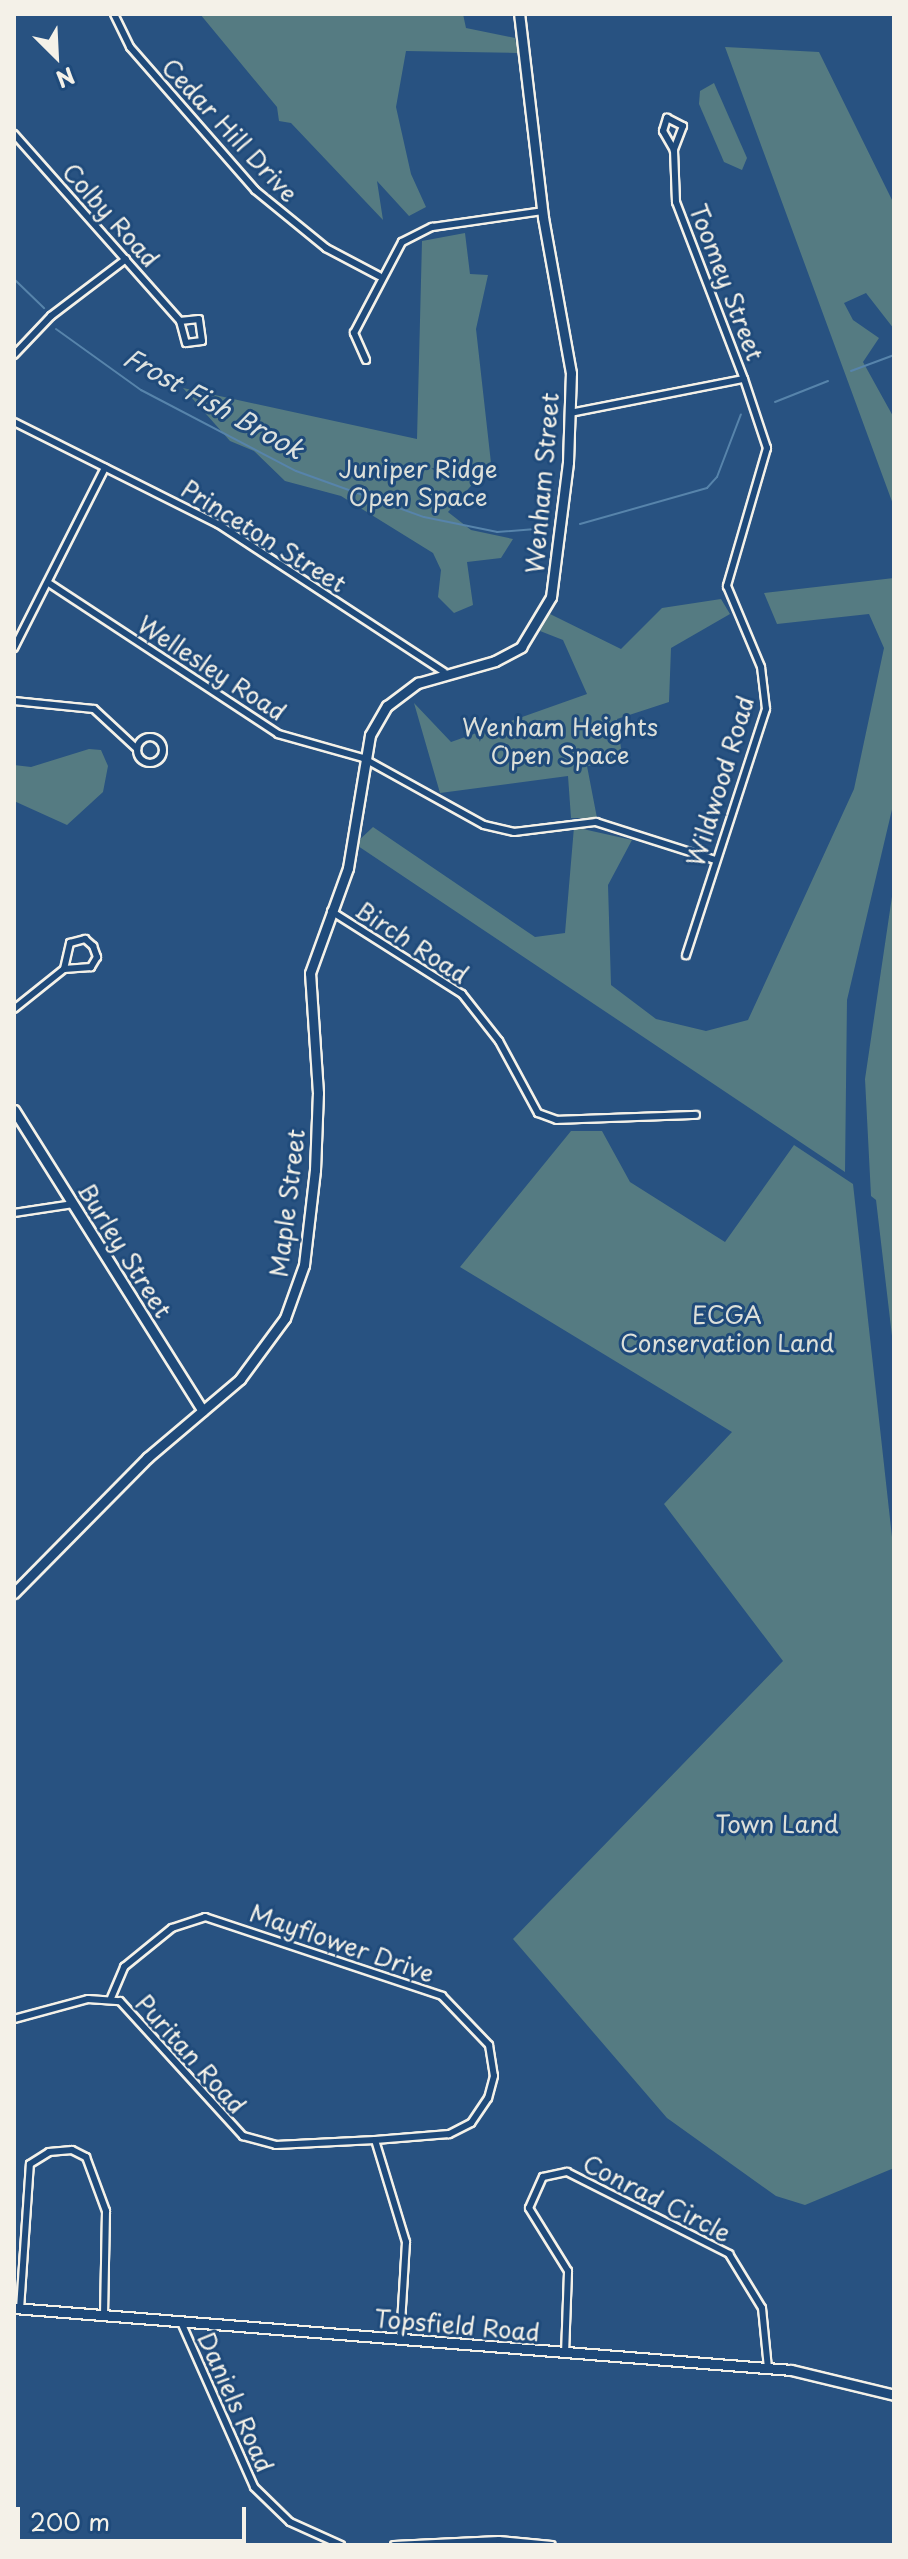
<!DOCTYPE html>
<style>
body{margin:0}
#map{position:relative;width:908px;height:2559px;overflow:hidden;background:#285281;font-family:"Playpen Sans",sans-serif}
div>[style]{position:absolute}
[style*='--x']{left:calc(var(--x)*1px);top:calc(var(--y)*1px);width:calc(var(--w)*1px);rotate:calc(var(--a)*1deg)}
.green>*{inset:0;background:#557b82}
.stream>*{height:2px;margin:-1px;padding:0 1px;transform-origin:1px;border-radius:1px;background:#5784ab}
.roads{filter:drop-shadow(2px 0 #f4f1e8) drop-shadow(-2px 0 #f4f1e8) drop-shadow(0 2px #f4f1e8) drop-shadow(0 -2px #f4f1e8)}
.minor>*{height:6px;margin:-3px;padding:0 3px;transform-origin:3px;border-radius:3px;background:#1f4a7a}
.minor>.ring{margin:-3px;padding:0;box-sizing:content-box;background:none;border:6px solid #1f4a7a;border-radius:50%}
.secondary>*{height:9px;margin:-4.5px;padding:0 4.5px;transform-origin:4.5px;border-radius:4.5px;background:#1f4a7a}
span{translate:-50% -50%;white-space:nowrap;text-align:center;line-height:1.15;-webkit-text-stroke:6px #1f4a7a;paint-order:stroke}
.street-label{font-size:24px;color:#f4f1e8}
.park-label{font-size:24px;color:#dcdfd9}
.water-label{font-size:26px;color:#dce1df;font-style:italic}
.frame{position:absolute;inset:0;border:16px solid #f4f1e8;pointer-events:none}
.north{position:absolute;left:16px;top:16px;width:80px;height:80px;-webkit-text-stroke:6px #1f4a7a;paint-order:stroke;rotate:156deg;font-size:22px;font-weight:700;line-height:32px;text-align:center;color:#f4f1e8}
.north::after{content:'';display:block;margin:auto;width:28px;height:36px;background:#f4f1e8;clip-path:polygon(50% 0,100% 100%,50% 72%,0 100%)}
.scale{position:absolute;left:16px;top:2507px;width:230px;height:36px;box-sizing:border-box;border:4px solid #f4f1e8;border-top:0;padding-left:10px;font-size:24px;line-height:28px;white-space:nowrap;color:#f4f1e8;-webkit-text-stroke:6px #1f4a7a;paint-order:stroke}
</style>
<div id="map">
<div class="green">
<i style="clip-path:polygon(200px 14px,463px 14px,466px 28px,515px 38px,518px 53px,406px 51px,396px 107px,411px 174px,426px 207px,409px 216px,377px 181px,383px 220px,291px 123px,279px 121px,277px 107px)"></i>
<i style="clip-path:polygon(725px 47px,819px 52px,894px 204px,894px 329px,866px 293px,844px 303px,853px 320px,879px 338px,863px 362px,894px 418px,894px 507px)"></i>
<i style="clip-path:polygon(714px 83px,747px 158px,742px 170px,724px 162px,699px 104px,700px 91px)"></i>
<i style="clip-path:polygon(465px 233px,470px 274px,488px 275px,476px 329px,491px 463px,448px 512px,471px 530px,513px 539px,501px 558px,467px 562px,473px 605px,454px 613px,438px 597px,441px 570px,433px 553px,341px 496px,285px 481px,254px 451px,230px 441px,183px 388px,417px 439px,422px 241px)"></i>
<i style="clip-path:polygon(894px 578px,894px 801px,847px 1000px,845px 1172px,355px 844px,373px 827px,535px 937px,565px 933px,574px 827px,632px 840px,608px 885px,611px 985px,656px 1019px,706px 1031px,748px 1020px,854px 789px,884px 648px,869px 614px,777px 624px,764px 593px)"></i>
<i style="clip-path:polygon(721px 599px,730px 614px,671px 648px,669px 702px,617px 719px,623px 763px,587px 766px,597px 818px,571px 818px,568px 776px,440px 793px,414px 703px,451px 742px,587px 694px,563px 640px,540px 631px,550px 614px,621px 649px,662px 608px)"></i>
<i style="clip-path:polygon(89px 749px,101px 750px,108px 766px,103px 792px,67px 825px,14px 801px,14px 765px,31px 767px)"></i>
<i style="clip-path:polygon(894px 883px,894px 1353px,876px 1200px,871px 1196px,865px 1079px)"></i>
<i style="clip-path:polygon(571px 1131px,602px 1131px,630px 1182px,725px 1242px,794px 1145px,853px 1184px,894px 1555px,894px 2168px,805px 2205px,776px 2196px,667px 2118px,513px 1939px,783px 1661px,664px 1504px,732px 1432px,460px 1267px)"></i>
</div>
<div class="stream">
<i style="--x:14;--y:279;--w:42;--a:44"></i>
<i style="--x:56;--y:329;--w:105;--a:35.7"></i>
<i style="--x:141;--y:390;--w:175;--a:27.6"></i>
<i style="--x:296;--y:471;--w:136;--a:19.8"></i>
<i style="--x:424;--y:517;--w:75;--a:11.6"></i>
<i style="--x:497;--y:532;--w:51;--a:-4.5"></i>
<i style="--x:851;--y:371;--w:46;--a:-20.4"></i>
<i style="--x:775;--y:402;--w:57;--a:-21.6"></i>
<i style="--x:580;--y:524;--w:132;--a:-15.8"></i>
<i style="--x:707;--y:488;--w:15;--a:-48"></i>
<i style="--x:717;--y:477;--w:67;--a:-69.1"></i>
</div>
<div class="roads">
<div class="minor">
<i style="--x:114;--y:14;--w:37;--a:64"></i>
<i style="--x:130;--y:47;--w:190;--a:48.8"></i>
<i style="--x:255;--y:190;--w:92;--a:39.2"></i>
<i style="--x:326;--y:248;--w:60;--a:27.8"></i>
<i style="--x:14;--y:134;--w:250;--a:48.4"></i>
<i style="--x:180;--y:321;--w:23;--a:75"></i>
<i style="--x:186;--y:343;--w:16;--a:-7"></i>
<i style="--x:202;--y:341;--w:22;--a:-98"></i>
<i style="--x:199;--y:319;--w:19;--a:174"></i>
<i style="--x:674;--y:150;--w:22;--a:-120"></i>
<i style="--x:663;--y:131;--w:14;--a:-73"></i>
<i style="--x:667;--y:118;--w:18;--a:27"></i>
<i style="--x:683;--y:126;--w:26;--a:111"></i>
<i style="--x:674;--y:150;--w:52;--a:87.8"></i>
<i style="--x:676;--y:202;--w:190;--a:69"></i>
<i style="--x:14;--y:355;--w:54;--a:-46.5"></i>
<i style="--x:51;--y:316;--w:94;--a:-37.2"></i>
<i style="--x:366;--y:360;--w:30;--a:-114"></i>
<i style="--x:354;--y:333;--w:103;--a:-62.2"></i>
<i style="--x:402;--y:242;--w:34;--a:-27"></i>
<i style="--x:432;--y:227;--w:112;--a:-8.2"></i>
<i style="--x:570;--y:413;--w:177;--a:-11.1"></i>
<i style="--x:744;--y:379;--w:73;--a:71.6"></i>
<i style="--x:767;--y:448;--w:144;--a:106.2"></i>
<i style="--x:727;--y:586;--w:88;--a:67.2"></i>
<i style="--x:761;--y:667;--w:42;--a:83.2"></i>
<i style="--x:766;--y:709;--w:259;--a:108"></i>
<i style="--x:14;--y:422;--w:228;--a:26.6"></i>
<i style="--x:218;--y:524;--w:270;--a:33.2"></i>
<i style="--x:50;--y:584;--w:273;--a:33.3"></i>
<i style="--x:278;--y:734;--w:88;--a:15.8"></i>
<i style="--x:363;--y:758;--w:138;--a:29"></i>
<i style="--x:484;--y:825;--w:31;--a:13"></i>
<i style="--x:514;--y:832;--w:83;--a:-7"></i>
<i style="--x:596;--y:822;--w:125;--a:17.7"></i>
<i style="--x:14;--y:648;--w:202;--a:-63.2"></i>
<i style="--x:14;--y:701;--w:80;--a:5.7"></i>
<i style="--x:94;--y:709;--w:59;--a:42.9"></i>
<i class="ring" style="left:137px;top:737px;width:20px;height:20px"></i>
<i style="--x:331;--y:911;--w:155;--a:32.4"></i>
<i style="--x:462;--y:994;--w:60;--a:51.8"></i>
<i style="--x:499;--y:1041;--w:82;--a:61.6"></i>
<i style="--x:538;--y:1113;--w:20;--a:20"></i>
<i style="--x:557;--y:1120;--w:139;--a:-2.1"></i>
<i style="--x:14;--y:1009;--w:64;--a:-38.7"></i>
<i style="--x:64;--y:969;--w:27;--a:-77"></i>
<i style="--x:70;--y:943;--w:16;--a:-15"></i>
<i style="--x:85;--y:939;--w:11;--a:41"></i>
<i style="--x:93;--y:946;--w:12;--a:70"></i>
<i style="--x:97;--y:957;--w:12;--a:121"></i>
<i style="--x:91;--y:967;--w:27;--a:176"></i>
<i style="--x:14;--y:1213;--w:60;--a:-8.7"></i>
<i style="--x:111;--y:1998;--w:34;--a:-67"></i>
<i style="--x:124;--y:1967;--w:62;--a:-39.1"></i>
<i style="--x:172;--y:1928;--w:35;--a:-18"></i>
<i style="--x:205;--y:1917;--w:250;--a:18.4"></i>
<i style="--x:442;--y:1996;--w:68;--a:46.2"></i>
<i style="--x:489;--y:2045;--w:31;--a:81"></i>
<i style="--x:494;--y:2076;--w:23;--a:105"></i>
<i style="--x:488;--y:2098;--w:30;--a:124"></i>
<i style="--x:471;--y:2123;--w:25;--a:153"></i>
<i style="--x:449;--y:2134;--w:74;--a:175.4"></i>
<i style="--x:14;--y:2019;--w:77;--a:-15.1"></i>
<i style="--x:88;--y:1999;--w:32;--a:4"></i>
<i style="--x:120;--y:2001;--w:183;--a:47.7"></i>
<i style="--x:243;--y:2136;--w:34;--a:15"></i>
<i style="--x:276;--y:2145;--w:99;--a:-2.9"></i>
<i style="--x:375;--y:2140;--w:107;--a:73.1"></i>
<i style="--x:406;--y:2242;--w:98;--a:93.5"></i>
<i style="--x:20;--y:2309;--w:145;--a:-86.1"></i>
<i style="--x:30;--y:2164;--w:22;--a:-32"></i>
<i style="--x:49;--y:2152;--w:23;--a:-5"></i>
<i style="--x:72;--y:2150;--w:16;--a:27"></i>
<i style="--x:86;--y:2157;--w:58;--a:69.7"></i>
<i style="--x:106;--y:2211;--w:105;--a:91.1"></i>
<i style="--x:181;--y:2322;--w:180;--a:66.1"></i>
<i style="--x:254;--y:2487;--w:50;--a:44.2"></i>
<i style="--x:290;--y:2522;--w:56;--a:24.3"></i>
<i style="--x:565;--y:2354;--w:83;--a:-87.9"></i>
<i style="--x:568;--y:2271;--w:74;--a:-121.8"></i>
<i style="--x:529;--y:2208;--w:34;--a:-66"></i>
<i style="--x:543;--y:2177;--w:25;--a:-12"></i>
<i style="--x:567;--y:2172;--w:182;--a:26.8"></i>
<i style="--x:729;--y:2254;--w:63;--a:58.6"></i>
<i style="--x:762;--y:2308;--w:60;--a:84.3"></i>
<i style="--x:394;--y:2545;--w:105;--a:-2.7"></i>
<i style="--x:499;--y:2540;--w:53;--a:5.4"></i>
</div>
<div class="secondary">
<i style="--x:14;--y:1110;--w:355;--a:57.9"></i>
<i style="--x:14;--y:1593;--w:190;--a:-45.4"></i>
<i style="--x:147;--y:1458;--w:122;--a:-40.3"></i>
<i style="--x:240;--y:1379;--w:76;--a:-53.6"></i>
<i style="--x:285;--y:1318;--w:56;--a:-70.3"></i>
<i style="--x:304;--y:1265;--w:96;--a:-83.4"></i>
<i style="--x:315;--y:1170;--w:77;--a:-87.8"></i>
<i style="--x:318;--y:1093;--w:120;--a:-93.8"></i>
<i style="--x:310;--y:973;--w:112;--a:-70.1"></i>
<i style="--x:348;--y:868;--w:135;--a:-80.6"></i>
<i style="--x:370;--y:735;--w:34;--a:-60"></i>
<i style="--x:387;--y:706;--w:39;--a:-37"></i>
<i style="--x:418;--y:683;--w:80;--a:-15.9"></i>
<i style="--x:495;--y:661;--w:30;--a:-28"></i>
<i style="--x:521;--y:647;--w:58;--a:-59"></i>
<i style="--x:551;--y:597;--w:136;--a:-82.8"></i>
<i style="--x:568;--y:462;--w:89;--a:-88.1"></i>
<i style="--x:571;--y:373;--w:158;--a:-100.2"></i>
<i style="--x:543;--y:217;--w:204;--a:-96.7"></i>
<i style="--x:14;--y:2308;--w:779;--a:4.56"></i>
<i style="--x:791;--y:2370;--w:106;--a:13.6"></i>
</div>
</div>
<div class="street-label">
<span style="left:230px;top:130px;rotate:47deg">Cedar Hill Drive</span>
<span style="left:111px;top:215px;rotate:48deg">Colby Road</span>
<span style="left:727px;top:282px;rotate:69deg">Toomey Street</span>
<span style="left:542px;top:483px;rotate:-85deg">Wenham Street</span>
<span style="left:264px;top:536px;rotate:32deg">Princeton Street</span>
<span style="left:212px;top:668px;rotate:33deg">Wellesley Road</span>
<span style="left:720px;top:781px;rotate:-73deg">Wildwood Road</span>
<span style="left:412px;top:942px;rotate:33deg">Birch Road</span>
<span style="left:287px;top:1203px;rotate:-83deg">Maple Street</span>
<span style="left:125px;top:1250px;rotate:58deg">Burley Street</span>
<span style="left:342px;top:1943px;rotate:19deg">Mayflower Drive</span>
<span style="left:191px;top:2054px;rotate:48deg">Puritan Road</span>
<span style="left:657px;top:2198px;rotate:27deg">Conrad Circle</span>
<span style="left:457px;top:2325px;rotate:5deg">Topsfield Road</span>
<span style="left:236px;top:2402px;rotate:66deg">Daniels Road</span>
</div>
<div class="park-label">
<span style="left:418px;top:483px">Juniper Ridge<br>Open Space</span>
<span style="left:560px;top:741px">Wenham Heights<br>Open Space</span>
<span style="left:727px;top:1329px">ECGA<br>Conservation Land</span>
<span style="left:777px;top:1824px">Town Land</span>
</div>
<div class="water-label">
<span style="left:214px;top:403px;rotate:29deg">Frost Fish Brook</span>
</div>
<div class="frame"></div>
<div class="north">N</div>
<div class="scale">200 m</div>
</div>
